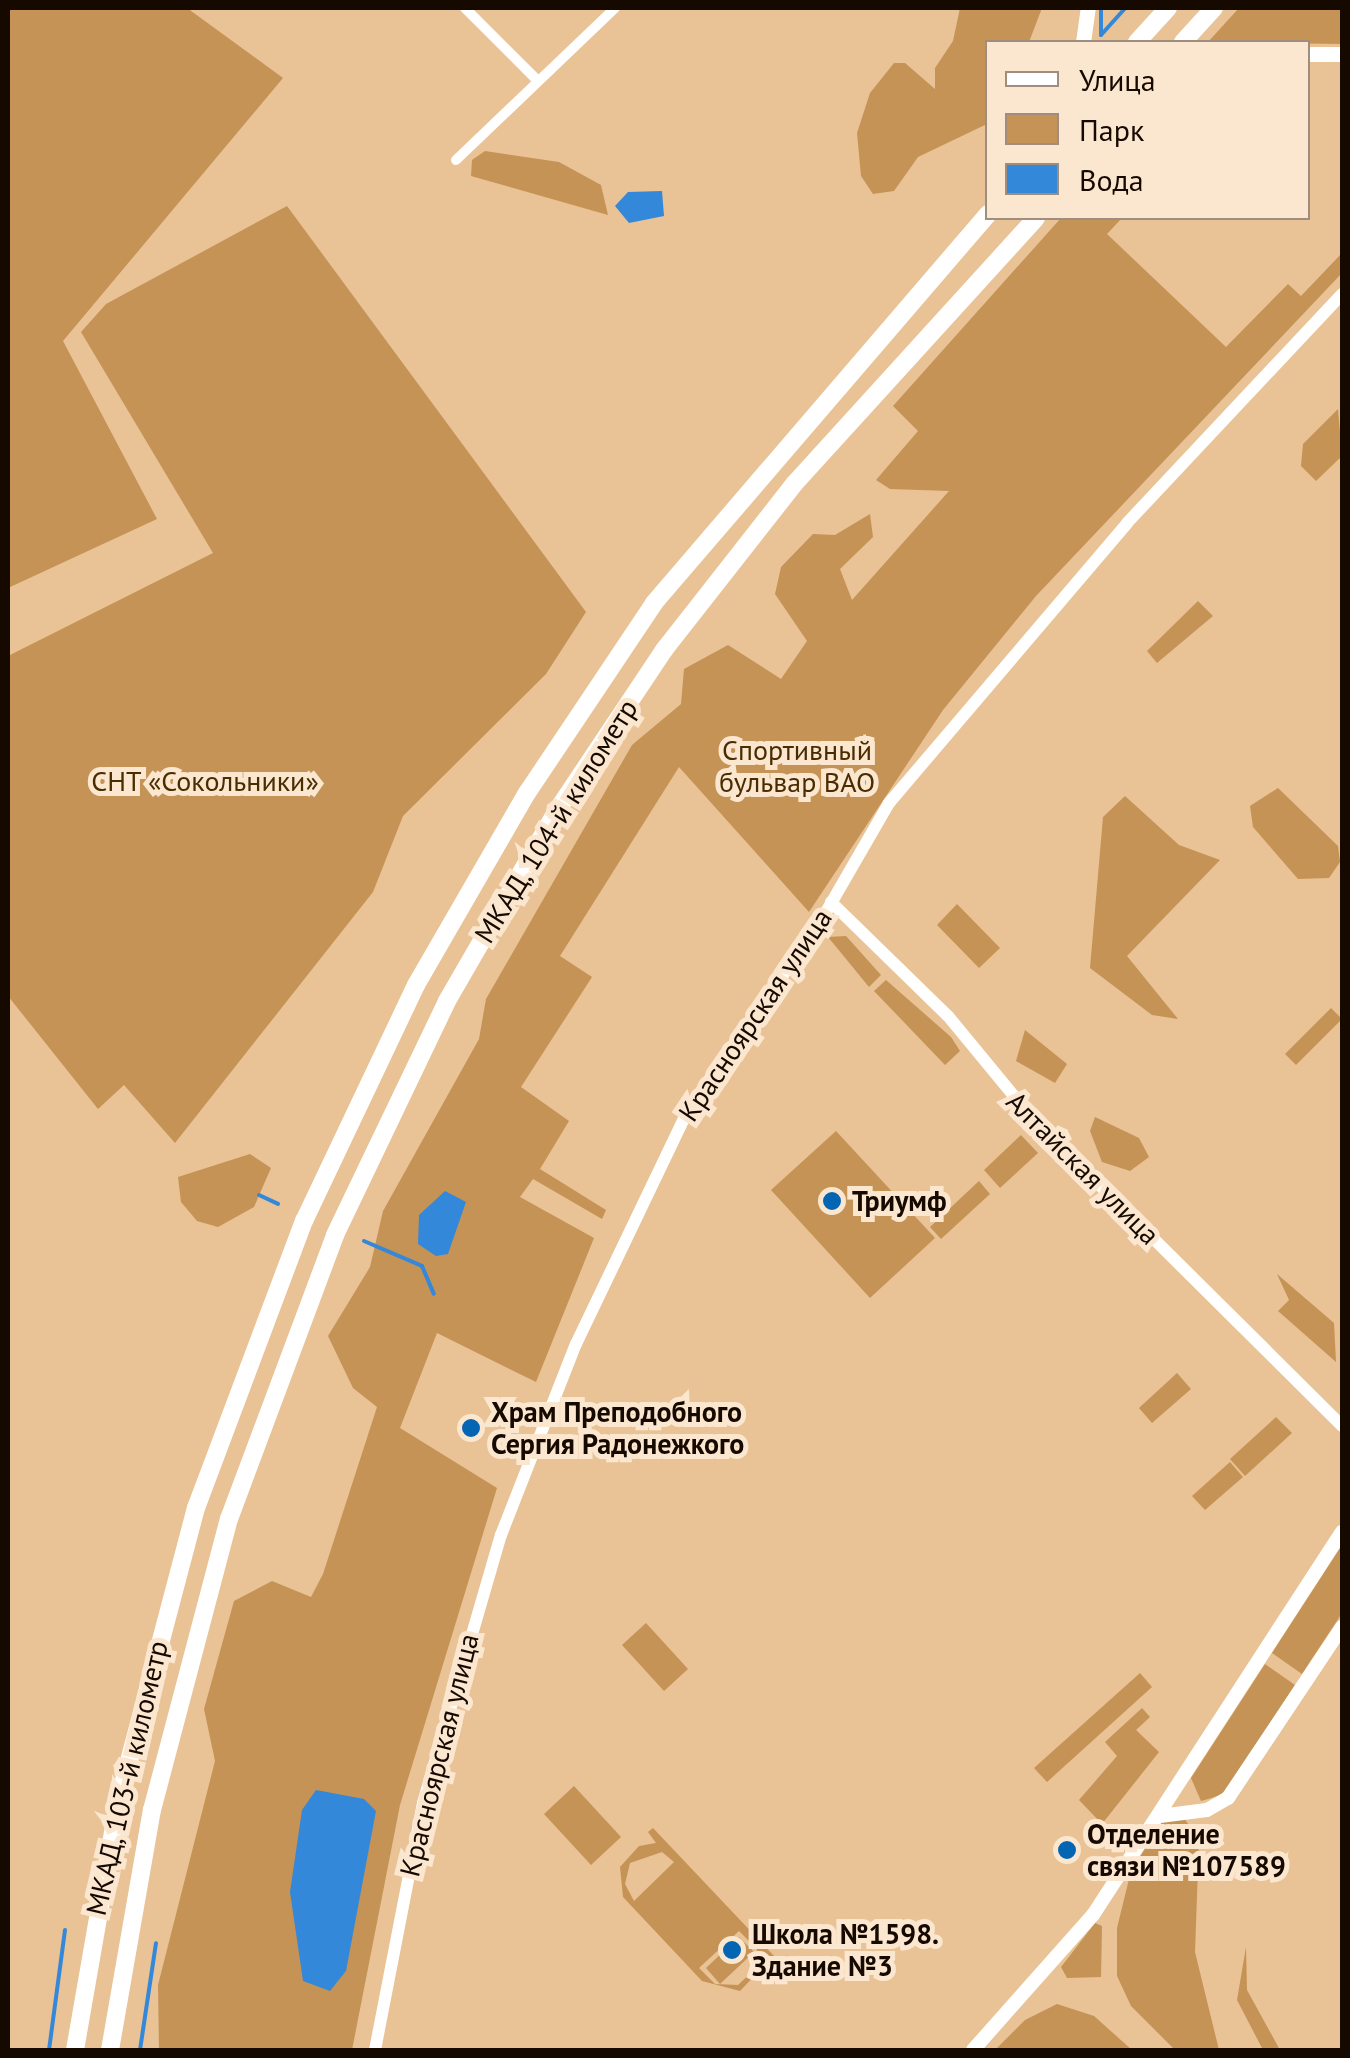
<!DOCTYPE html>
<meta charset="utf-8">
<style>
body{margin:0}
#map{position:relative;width:1350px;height:2058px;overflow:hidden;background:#e9c295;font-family:"PT Sans",sans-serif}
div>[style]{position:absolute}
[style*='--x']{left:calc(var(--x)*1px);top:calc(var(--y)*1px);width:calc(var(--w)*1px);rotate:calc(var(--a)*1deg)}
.green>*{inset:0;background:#c59355}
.water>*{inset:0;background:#3488d9}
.stream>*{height:4px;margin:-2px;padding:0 2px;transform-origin:2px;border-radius:2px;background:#3488d9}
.minor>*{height:10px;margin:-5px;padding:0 5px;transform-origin:5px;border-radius:5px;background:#fff}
.tertiary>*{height:12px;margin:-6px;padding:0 6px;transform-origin:6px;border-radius:6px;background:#fff}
.secondary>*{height:14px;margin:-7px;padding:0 7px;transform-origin:7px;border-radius:7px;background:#fff}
.primary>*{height:15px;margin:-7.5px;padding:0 7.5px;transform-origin:7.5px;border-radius:7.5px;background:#fff}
.trunk>*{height:18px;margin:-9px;padding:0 9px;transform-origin:9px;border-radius:9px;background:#fff}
.dots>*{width:28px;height:28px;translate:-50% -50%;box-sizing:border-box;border:5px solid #fbe7d0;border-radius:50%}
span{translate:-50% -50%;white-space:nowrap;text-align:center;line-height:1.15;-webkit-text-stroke:10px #fbe7d0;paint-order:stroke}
.park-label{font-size:28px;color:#492c00}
.street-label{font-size:28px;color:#160900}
.poi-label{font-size:28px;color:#160900;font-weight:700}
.left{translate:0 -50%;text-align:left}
.frame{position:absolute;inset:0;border:10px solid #160900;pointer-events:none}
.legend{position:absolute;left:985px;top:40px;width:325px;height:180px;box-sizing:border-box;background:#fbe7d0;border:2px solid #9f8e7d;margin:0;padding:12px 18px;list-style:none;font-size:30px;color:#160900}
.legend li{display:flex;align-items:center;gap:20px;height:50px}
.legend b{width:50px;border:2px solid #9f8e7d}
</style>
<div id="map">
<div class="green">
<i style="clip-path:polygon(8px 8px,187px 8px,283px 78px,63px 341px,157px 519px,8px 588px)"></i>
<i style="clip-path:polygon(960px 8px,1042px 8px,1029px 42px,988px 42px,987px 124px,918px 157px,894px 191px,873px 194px,861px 176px,857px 133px,870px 93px,894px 63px,905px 63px,935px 89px,935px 68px,953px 41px)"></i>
<i style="clip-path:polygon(1239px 8px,1342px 8px,1342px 44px,1208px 42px)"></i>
<i style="clip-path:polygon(485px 151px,559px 162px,601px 185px,608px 215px,471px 176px,472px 160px)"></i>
<i style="clip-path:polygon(287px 206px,586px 612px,546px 674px,403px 816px,373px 892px,175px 1143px,124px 1085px,98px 1109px,8px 996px,8px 656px,213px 553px,81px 332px,106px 304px)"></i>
<i style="clip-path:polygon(1061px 218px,1122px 218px,1107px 234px,1226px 347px,1288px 284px,1301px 296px,1342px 253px,1342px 273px,1036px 596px,943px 710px,809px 912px,679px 767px,560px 956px,592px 977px,521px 1087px,569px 1121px,540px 1169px,606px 1210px,602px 1219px,533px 1179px,520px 1197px,594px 1238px,536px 1382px,437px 1333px,400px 1428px,497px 1488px,400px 1805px,352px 2050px,159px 2050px,158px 1985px,215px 1761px,204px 1709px,234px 1601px,272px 1581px,311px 1597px,323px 1574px,377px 1407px,353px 1388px,328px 1336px,370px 1267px,383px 1211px,479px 1039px,486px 999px,632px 745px,681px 704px,684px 669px,728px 645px,781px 679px,807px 641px,775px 594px,781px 567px,813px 534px,835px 535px,870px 514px,873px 537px,840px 569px,852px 600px,949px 491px,890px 489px,876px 480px,918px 431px,893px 406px)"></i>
<i style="clip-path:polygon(1338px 409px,1342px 456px,1316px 481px,1301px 466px,1303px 444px)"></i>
<i style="clip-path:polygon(1198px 601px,1213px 616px,1157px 663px,1147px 651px)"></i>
<i style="clip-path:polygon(1278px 788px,1338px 846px,1340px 862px,1329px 878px,1298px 879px,1253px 827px,1250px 806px)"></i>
<i style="clip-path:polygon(1125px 796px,1179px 845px,1220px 860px,1127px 956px,1178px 1019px,1152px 1015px,1090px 968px,1103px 817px)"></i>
<i style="clip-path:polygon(957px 904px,1000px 948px,979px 968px,937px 925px)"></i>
<i style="clip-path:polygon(846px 936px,881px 975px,869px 987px,828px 937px)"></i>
<i style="clip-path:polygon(886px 980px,951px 1037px,960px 1051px,945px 1065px,874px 991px)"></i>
<i style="clip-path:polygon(1331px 1008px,1342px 1019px,1296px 1065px,1285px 1054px)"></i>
<i style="clip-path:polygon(1025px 1030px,1067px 1064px,1055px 1083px,1016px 1061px)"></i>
<i style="clip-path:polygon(1095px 1117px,1139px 1138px,1149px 1157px,1130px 1171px,1102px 1162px,1090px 1131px)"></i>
<i style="clip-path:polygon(836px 1131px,935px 1238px,870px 1298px,771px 1190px)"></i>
<i style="clip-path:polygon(1021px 1135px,1038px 1153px,1000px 1188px,984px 1170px)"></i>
<i style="clip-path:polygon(250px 1154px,271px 1168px,254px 1207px,218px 1227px,197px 1221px,181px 1202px,178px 1177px)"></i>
<i style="clip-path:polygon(979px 1181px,990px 1194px,941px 1239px,930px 1227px)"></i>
<i style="clip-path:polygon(1277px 1274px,1334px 1323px,1336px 1362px,1278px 1311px,1289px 1300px)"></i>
<i style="clip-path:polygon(1177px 1373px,1191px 1389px,1152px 1423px,1139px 1408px)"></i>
<i style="clip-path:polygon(1276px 1417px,1292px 1433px,1245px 1476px,1230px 1459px)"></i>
<i style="clip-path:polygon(1230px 1462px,1243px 1477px,1205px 1510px,1192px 1496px)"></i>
<i style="clip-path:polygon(1342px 1545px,1342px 1613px,1302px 1674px,1272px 1653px)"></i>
<i style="clip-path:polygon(646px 1623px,688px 1669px,664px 1691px,622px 1645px)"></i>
<i style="clip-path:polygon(1265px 1664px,1295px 1685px,1225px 1794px,1201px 1801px,1191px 1778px)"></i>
<i style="clip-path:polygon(1140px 1673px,1152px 1687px,1047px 1782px,1034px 1768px)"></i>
<i style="clip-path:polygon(1142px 1708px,1150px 1717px,1136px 1730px,1159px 1752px,1102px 1824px,1079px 1800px,1117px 1756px,1105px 1742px)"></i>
<i style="clip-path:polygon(574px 1786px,621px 1837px,591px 1865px,544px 1814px)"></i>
<i style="clip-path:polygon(1184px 1818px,1199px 1840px,1195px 1952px,1219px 2050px,1175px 2050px,1131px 2006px,1117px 1976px,1117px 1928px,1131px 1871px,1162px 1822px)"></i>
<i style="clip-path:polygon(evenodd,653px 1828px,776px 1958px,763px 1954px,760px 1970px,740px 1991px,702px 1981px,623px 1897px,620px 1867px,639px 1846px,656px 1843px,648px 1832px,653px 1828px,662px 1852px,674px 1862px,634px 1901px,625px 1884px,630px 1863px,662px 1852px,653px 1828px,739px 1931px,757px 1949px,754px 1970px,738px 1985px,715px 1984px,699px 1968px,739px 1931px)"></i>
<i style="clip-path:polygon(1095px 1923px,1102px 1926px,1101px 1977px,1067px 1978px,1061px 1967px)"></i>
<i style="clip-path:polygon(739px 1937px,754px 1952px,720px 1984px,706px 1968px)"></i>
<i style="clip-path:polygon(1246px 1947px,1247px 1990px,1280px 2050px,1263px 2050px,1237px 2000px)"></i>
<i style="clip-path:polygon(1057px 2004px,1094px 2016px,1132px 2050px,995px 2050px,1025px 2020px)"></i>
</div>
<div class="water">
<i style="clip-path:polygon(662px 191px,664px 216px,629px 223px,615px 206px,628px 192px)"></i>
<i style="clip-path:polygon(445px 1191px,466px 1202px,448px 1254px,436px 1256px,418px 1244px,419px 1215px)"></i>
<i style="clip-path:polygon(316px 1790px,364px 1799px,376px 1811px,346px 1971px,330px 1991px,303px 1981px,290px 1892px,302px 1810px)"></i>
</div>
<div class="stream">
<i style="--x:1101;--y:8;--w:27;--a:90"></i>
<i style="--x:1101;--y:35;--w:36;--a:-48"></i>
<i style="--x:259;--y:1195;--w:21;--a:25"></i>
<i style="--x:364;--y:1241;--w:63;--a:23.3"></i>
<i style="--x:422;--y:1266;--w:30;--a:67"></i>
<i style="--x:49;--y:2050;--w:121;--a:-82.4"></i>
<i style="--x:140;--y:2050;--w:108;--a:-81.5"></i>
</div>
<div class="minor">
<i style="--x:465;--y:8;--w:102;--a:45"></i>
<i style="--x:456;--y:160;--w:220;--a:-43.7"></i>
</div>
<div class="tertiary">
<i style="--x:831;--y:902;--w:163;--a:44.3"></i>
<i style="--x:948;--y:1016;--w:132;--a:50.5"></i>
<i style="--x:1032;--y:1118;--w:437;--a:44.8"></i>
<i style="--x:375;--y:2050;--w:252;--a:-79"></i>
<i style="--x:423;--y:1803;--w:279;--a:-73.8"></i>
<i style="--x:501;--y:1535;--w:205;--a:-68.6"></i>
<i style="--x:576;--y:1344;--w:259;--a:-64.4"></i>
<i style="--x:688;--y:1110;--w:233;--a:-54.9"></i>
<i style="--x:822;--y:919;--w:134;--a:-60"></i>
<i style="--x:889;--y:803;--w:367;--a:-49.6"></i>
<i style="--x:1127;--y:523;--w:314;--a:-46.8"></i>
</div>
<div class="secondary">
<i style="--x:1160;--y:1816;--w:47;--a:-7.3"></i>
<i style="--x:1207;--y:1810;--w:24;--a:-30"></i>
<i style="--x:1228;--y:1798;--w:206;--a:-56.3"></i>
<i style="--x:973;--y:2050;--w:181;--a:-48.4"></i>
<i style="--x:1093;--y:1915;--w:457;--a:-57"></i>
</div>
<div class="primary">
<i style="--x:1083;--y:42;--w:34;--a:-82"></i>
<i style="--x:1308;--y:54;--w:34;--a:0"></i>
</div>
<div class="trunk">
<i style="--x:1137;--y:42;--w:46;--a:-47.6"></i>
<i style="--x:1183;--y:42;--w:46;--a:-47.6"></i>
<i style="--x:75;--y:2050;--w:251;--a:-80.1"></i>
<i style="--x:118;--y:1803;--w:305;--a:-75.2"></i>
<i style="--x:196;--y:1508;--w:307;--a:-69.4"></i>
<i style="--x:304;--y:1221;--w:261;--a:-64.6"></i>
<i style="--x:416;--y:985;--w:222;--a:-60"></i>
<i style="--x:527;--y:793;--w:229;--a:-56.2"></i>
<i style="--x:654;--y:603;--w:513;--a:-49.35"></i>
<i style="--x:110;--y:2050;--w:244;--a:-80.1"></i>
<i style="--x:152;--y:1810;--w:301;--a:-75.2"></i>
<i style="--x:229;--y:1519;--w:303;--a:-69.5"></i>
<i style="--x:335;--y:1235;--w:259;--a:-64.4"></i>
<i style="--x:447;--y:1001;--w:218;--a:-60"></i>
<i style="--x:556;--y:812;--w:195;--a:-56.3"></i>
<i style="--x:664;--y:650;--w:212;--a:-51.9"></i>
<i style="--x:795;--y:483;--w:358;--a:-47.7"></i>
</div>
<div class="dots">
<i style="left:832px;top:1201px;background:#0466b3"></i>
<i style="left:471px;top:1428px;background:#0466b3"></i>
<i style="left:1067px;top:1850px;background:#0466b3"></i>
<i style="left:732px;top:1950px;background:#0466b3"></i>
</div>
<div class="park-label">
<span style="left:797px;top:766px">Спортивный<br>бульвар ВАО</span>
<span style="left:205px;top:781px">СНТ «Сокольники»</span>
</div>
<div class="street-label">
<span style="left:556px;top:821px;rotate:-58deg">МКАД, 104-й километр</span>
<span style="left:755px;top:1015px;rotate:-56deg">Красноярская улица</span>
<span style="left:1083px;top:1168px;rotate:45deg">Алтайская улица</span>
<span style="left:439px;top:1755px;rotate:-76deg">Красноярская улица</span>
<span style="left:127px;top:1778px;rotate:-77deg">МКАД, 103-й километр</span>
</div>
<div class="poi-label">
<span class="left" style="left:852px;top:1201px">Триумф</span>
<span class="left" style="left:491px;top:1428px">Храм Преподобного<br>Сергия Радонежкого</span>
<span class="left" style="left:1087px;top:1850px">Отделение<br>связи №107589</span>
<span class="left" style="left:752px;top:1950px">Школа №1598.<br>Здание №3</span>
</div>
<div class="frame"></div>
<ul class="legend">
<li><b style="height:12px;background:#fff"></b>Улица</li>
<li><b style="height:28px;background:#c59355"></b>Парк</li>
<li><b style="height:28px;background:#3488d9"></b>Вода</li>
</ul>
</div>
